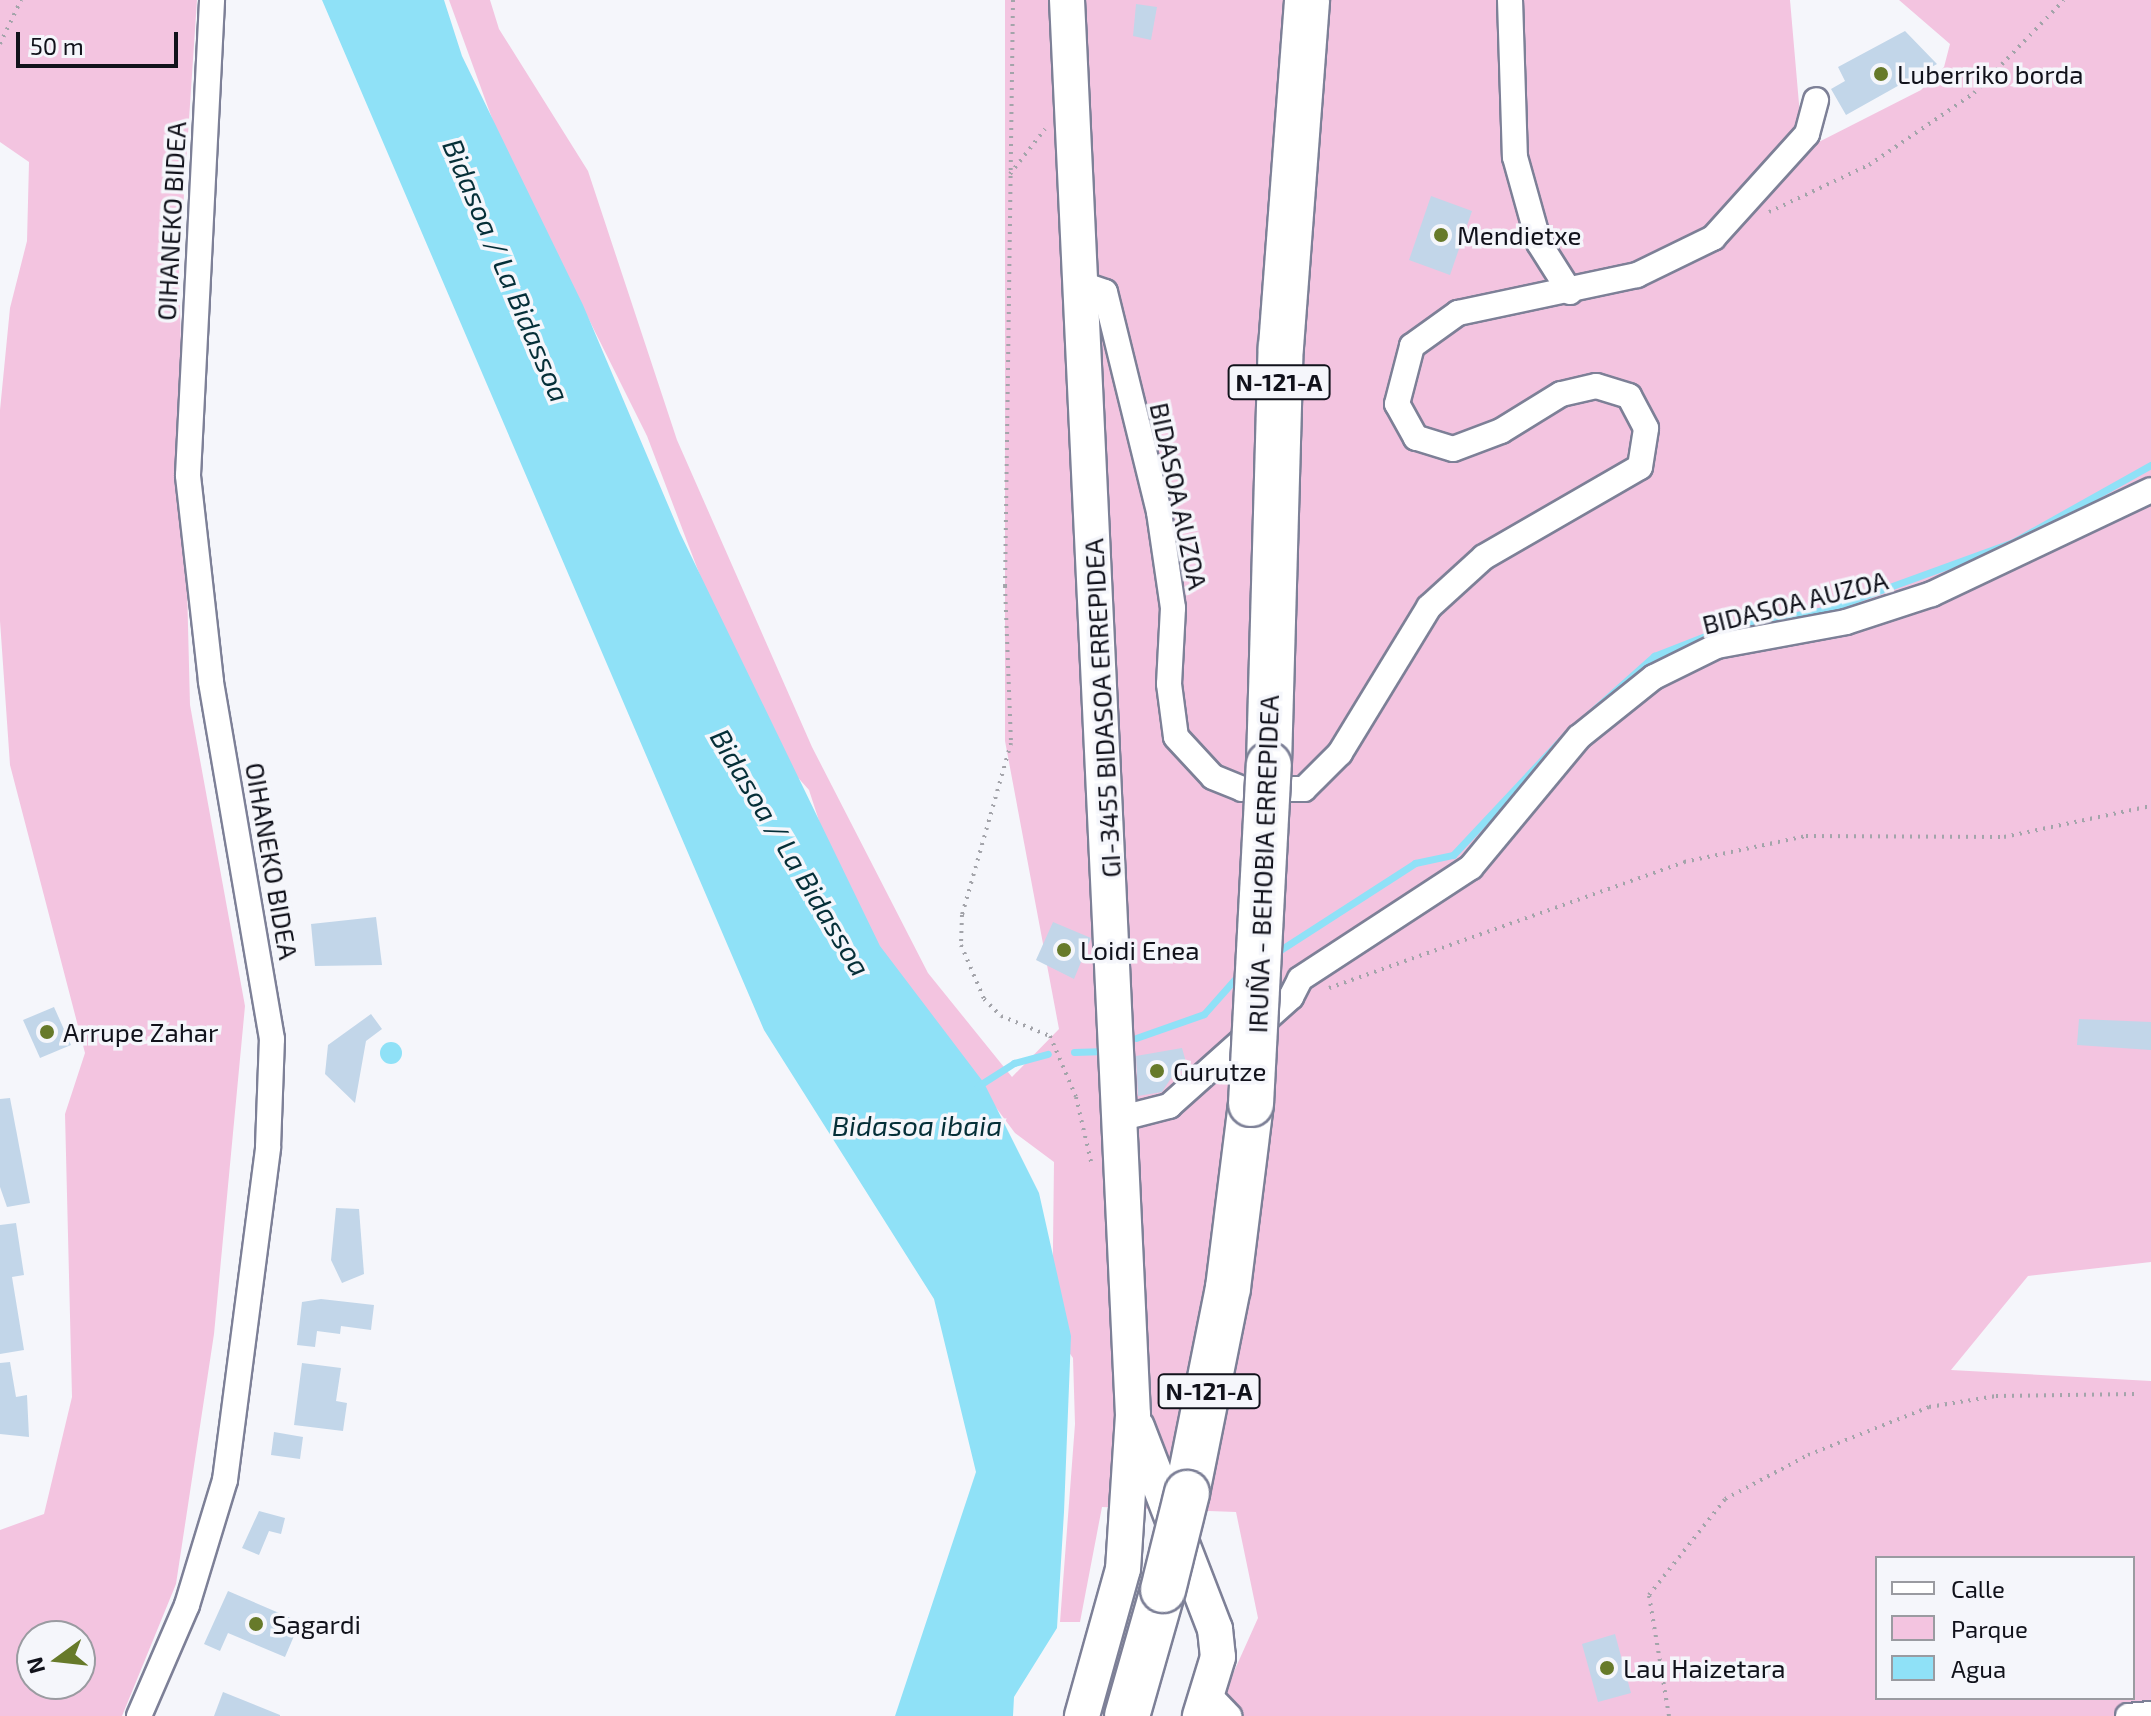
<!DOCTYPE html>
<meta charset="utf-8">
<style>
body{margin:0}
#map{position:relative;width:2151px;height:1716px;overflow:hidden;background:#f5f6fb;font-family:"Exo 2",sans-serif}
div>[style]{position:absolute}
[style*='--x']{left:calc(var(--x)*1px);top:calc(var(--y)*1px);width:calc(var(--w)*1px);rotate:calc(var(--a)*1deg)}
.green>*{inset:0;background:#f3c4e0}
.water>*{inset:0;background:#8fe1f7}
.round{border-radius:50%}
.stream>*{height:7px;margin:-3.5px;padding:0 3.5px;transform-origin:3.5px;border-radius:3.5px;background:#8fe1f7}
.building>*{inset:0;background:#c2d6e9}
.path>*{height:4px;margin-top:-2px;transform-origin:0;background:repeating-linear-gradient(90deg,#a3a4aa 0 2px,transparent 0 8px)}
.roads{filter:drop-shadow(2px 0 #7d8097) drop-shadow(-2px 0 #7d8097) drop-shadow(0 2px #7d8097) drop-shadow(0 -2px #7d8097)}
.street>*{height:24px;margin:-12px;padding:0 12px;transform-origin:12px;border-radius:12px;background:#fff}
.secondary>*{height:34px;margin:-17px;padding:0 17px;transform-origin:17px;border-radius:17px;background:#fff}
.highway>*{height:44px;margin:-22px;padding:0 22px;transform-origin:22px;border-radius:22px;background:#fff}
.bridges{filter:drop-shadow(2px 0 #7d8097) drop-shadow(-2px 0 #7d8097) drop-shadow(0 2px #7d8097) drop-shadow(0 -2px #7d8097)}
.highway-bridge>*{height:44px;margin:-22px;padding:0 22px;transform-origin:22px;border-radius:22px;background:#fff}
.dots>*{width:22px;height:22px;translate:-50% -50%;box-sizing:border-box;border:4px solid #f5f6fb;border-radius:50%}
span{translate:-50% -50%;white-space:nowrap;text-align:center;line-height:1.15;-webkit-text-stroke:7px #f5f6fb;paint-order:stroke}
.shield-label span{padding:2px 6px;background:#f5f6fb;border:2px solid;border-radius:6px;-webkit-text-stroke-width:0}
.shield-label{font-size:24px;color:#11121b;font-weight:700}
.poi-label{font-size:26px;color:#11121b}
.left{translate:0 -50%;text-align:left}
.street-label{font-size:26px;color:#11121b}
.water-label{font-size:28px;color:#052f38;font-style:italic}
.legend{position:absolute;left:1875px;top:1556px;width:260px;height:144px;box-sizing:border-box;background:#f5f6fb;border:2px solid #9a9ba1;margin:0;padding:10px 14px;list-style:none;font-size:24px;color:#11121b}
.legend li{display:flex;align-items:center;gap:16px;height:40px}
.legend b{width:40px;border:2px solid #9a9ba1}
.north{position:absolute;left:16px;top:1620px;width:80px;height:80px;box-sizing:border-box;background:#f5f6fb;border:2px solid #9a9ba1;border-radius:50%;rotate:255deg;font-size:22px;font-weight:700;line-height:32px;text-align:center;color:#11121b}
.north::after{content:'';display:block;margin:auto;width:28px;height:36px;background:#677a2a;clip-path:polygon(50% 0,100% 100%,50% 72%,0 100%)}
.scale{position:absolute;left:16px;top:32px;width:162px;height:36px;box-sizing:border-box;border:4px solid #11121b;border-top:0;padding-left:10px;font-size:24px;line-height:28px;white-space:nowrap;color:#11121b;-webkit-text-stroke:6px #f5f6fb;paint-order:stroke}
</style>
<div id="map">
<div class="green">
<i style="clip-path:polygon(evenodd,0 0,197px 0,179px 269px,190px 705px,245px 1006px,214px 1334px,176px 1584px,122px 1716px,0 1716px,0 1530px,44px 1514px,72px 1397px,65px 1114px,85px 1053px,10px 765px,0 621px,0 410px,10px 308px,27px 241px,29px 162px,0 142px,0 0,32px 1636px,80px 1636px,80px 1684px,32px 1684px,32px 1636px)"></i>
<i style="clip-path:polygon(evenodd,449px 0,490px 0,499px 29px,588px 171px,677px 440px,812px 747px,928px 973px,1012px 1077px,1059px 1029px,1005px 741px,1005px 0,1790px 0,1803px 150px,1921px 90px,1944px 67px,1950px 44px,1899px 0,2151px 0,2151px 1262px,2028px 1276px,1951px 1370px,2151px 1381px,2151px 1716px,1214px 1716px,1258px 1618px,1236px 1512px,1102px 1507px,1080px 1622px,1060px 1622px,1075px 1424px,1073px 1358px,1052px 1328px,1054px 1162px,1015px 1133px,848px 910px,809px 790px,761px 736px,647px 436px,501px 143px,449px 0,1877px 1558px,2133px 1558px,2133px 1698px,1877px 1698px,1877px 1558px)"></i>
</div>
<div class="water">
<i style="clip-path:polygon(322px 0,444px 0,462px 56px,583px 305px,680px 533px,880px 946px,984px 1083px,1039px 1193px,1071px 1336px,1064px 1512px,1057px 1628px,1014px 1697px,1013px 1716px,895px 1716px,976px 1472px,934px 1299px,764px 1030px)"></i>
<i class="round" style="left:380px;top:1042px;width:22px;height:22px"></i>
</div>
<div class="stream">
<i style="--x:1581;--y:721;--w:98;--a:-41.7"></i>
<i style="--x:1654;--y:656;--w:79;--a:-21.4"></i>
<i style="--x:1728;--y:627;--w:103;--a:-10.1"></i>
<i style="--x:1829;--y:609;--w:196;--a:-20"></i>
<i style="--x:2013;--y:542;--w:158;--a:-29.2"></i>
<i style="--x:1274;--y:954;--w:168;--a:-32.8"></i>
<i style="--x:1415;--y:863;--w:39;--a:-12"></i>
<i style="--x:1453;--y:855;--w:173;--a:-46.9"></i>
<i style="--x:1136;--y:1038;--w:72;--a:-19.4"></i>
<i style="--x:1204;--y:1014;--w:57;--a:-48.5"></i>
<i style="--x:1074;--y:1052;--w:24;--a:-2"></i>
<i style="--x:978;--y:1086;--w:43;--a:-32.6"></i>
<i style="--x:1014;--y:1063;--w:35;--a:-15"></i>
</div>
<div class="building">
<i style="clip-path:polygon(1136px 4px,1157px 7px,1151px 40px,1133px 36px)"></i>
<i style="clip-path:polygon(1905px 31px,1937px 64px,1846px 115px,1831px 89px,1845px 81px,1838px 67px)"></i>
<i style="clip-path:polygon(1431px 196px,1472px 211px,1450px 275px,1409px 260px)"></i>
<i style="clip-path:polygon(376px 917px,382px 965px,315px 966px,311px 924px)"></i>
<i style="clip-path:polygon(1053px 922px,1091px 938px,1074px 979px,1036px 960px)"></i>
<i style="clip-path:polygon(54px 1007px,71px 1045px,40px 1058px,23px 1020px)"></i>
<i style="clip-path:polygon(371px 1014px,382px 1029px,366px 1041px,355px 1103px,325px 1074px,328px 1045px)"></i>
<i style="clip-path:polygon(2079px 1019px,2151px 1022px,2151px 1050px,2077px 1045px)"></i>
<i style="clip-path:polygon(1182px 1048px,1188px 1069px,1175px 1072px,1162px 1092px,1138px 1096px,1136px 1056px)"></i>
<i style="clip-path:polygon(10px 1098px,30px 1203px,7px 1207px,0 1187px,0 1099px)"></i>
<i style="clip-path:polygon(336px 1208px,359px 1209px,364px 1274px,342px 1283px,331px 1260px)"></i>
<i style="clip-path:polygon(16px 1223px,24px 1275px,12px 1277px,24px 1350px,0 1354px,0 1225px)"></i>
<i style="clip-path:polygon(321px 1299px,374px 1305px,371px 1330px,341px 1326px,340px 1334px,317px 1331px,315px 1347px,297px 1345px,302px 1302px)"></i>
<i style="clip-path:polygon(10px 1362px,16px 1397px,27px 1395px,29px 1437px,0 1434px,0 1363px)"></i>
<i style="clip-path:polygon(302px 1363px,341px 1368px,336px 1401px,347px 1403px,343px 1431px,294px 1425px)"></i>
<i style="clip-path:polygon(274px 1432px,303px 1437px,300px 1459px,271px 1455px)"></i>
<i style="clip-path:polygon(259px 1511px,285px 1518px,281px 1534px,269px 1531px,259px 1555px,242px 1548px)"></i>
<i style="clip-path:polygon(228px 1591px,300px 1622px,285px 1657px,228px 1633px,220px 1651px,204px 1644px)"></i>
<i style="clip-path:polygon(1615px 1634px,1631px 1693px,1598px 1702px,1582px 1644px)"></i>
<i style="clip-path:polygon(223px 1692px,280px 1715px,280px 1716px,214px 1716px)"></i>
</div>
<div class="path">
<i style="--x:1013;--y:0;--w:586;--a:90.78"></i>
<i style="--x:1005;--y:586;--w:157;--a:87.8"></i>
<i style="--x:1011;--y:743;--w:179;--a:105.9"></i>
<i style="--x:962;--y:915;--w:30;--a:92"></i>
<i style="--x:961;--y:945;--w:59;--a:66.9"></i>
<i style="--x:984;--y:999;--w:24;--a:45"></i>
<i style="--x:1001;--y:1016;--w:53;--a:22.2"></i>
<i style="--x:1050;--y:1036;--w:66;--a:66.9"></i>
<i style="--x:1076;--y:1097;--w:71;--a:76.9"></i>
<i style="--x:0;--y:44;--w:49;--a:-64.5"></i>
<i style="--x:1010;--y:174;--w:57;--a:-52.1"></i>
<i style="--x:1769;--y:212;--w:110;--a:-25.2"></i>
<i style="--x:1869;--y:165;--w:127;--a:-34.4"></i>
<i style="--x:1974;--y:93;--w:129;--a:-45.9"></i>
<i style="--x:1329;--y:988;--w:377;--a:-19.5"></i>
<i style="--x:1684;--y:862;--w:125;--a:-12"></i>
<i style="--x:1806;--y:836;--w:198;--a:0.3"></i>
<i style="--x:2004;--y:837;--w:150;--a:-11.9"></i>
<i style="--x:1669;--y:1716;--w:123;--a:-99.4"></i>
<i style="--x:1649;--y:1595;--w:122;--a:-51.6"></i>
<i style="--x:1725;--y:1499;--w:94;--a:-27.9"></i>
<i style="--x:1808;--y:1455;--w:130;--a:-21.6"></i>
<i style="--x:1929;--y:1407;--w:68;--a:-9.3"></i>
<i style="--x:1996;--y:1396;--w:139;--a:-0.8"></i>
</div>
<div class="roads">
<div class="street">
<i style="--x:1510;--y:0;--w:157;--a:88.2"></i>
<i style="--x:1515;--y:157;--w:89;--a:74.4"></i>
<i style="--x:1539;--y:243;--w:58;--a:57.7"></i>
<i style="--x:1082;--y:284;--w:24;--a:19"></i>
<i style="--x:1105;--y:292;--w:227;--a:76.2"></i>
<i style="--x:1159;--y:512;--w:97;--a:81.7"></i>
<i style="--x:1173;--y:608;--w:76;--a:93"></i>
<i style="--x:1169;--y:684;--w:53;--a:82.5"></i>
<i style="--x:1176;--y:737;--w:54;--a:47.2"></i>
<i style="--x:1213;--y:777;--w:31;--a:22"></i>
<i style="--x:1242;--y:789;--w:62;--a:0"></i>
<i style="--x:1304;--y:789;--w:51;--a:-45"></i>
<i style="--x:1340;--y:753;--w:171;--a:-58.6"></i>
<i style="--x:1429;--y:607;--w:74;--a:-42.3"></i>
<i style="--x:1484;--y:557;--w:180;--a:-30"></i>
<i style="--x:1640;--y:467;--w:39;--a:-81"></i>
<i style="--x:1646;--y:428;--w:36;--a:-118"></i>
<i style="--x:1629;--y:396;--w:34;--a:-163"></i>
<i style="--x:1596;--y:386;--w:36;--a:167"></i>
<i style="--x:1561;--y:394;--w:70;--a:148.3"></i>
<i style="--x:1501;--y:431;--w:51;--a:159.4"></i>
<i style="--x:1453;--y:449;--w:39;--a:-163"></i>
<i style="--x:1416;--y:438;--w:39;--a:-119"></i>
<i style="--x:1397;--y:404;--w:60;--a:-75.5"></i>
<i style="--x:1412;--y:346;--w:57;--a:-35.7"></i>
<i style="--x:1458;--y:313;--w:183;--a:-12"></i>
<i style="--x:1637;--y:275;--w:85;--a:-26"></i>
<i style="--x:1713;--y:238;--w:140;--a:-47.9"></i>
<i style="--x:1807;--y:134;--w:35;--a:-75"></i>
<i style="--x:1122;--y:1118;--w:49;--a:-14.3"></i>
<i style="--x:1169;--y:1106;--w:164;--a:-41.8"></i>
<i style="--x:1291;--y:997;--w:20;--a:-63"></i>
<i style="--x:1300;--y:979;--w:204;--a:-33.2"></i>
<i style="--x:1471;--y:867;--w:169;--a:-50.3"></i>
<i style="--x:1579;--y:737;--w:96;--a:-38.7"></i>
<i style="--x:1654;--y:677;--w:70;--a:-26.2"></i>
<i style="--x:1717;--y:646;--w:131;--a:-10.5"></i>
<i style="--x:1846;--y:622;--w:90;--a:-18"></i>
<i style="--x:1932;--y:594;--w:242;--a:-25.4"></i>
<i style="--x:1210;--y:1696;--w:28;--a:46"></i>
<i style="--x:139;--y:1716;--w:121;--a:-66.6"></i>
<i style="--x:187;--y:1605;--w:131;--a:-73.1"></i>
<i style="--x:225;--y:1480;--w:336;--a:-82.6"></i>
<i style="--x:268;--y:1147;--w:108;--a:-87.9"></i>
<i style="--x:272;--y:1039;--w:363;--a:-99.7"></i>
<i style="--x:211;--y:681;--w:207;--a:-96.4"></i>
<i style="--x:188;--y:475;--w:476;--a:-87.1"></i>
<i style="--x:2128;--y:1716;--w:23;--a:-5"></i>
</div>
<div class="secondary">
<i style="--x:1067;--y:0;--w:1417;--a:87.33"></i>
<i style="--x:1133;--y:1415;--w:154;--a:93.7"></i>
<i style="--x:1123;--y:1569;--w:153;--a:105.6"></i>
<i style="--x:1137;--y:1427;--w:217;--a:68.9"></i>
<i style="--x:1215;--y:1629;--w:28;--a:84"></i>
<i style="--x:1218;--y:1657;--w:62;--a:107"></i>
</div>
<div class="highway">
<i style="--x:1269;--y:764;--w:417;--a:-88.4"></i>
<i style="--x:1281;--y:347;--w:348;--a:-85.7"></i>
<i style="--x:1187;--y:1493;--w:209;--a:-78.7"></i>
<i style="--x:1228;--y:1288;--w:185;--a:-82.9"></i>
<i style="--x:1127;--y:1716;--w:131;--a:-74.1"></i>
</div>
</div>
<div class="bridges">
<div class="highway-bridge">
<i style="--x:1251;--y:1104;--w:340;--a:-87"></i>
<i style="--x:1163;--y:1590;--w:100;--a:-76.1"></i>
</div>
</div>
<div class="dots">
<i style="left:1881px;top:74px;background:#677a2a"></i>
<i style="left:1441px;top:235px;background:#677a2a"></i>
<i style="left:1064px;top:950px;background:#677a2a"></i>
<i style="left:47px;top:1032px;background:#677a2a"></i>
<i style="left:1157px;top:1071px;background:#677a2a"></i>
<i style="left:256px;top:1624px;background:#677a2a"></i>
<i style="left:1607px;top:1668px;background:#677a2a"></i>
</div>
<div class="shield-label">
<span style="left:1279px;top:382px">N-121-A</span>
<span style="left:1209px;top:1391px">N-121-A</span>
</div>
<div class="poi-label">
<span class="left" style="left:1897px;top:74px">Luberriko borda</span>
<span class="left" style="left:1457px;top:235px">Mendietxe</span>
<span class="left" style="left:1080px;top:950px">Loidi Enea</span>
<span class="left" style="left:63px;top:1032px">Arrupe Zahar</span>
<span class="left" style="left:1173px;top:1071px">Gurutze</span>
<span class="left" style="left:272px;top:1624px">Sagardi</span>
<span class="left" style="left:1623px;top:1668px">Lau Haizetara</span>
</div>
<div class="street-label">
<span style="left:171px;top:221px;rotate:-87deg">OIHANEKO BIDEA</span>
<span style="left:1179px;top:496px;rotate:78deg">BIDASOA AUZOA</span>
<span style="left:1795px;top:602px;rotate:-14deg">BIDASOA AUZOA</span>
<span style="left:1102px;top:708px;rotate:-93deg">GI-3455 BIDASOA ERREPIDEA</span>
<span style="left:272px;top:861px;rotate:80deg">OIHANEKO BIDEA</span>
<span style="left:1263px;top:864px;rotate:-88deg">IRUÑA - BEHOBIA ERREPIDEA</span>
</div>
<div class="water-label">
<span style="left:507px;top:270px;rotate:67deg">Bidasoa / La Bidassoa</span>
<span style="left:791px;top:852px;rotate:59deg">Bidasoa / La Bidassoa</span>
<span style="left:917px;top:1125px">Bidasoa ibaia</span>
</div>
<ul class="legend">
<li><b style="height:10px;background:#fff"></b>Calle</li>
<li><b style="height:22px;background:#f3c4e0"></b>Parque</li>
<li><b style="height:22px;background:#8fe1f7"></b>Agua</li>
</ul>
<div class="north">N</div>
<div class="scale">50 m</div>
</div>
